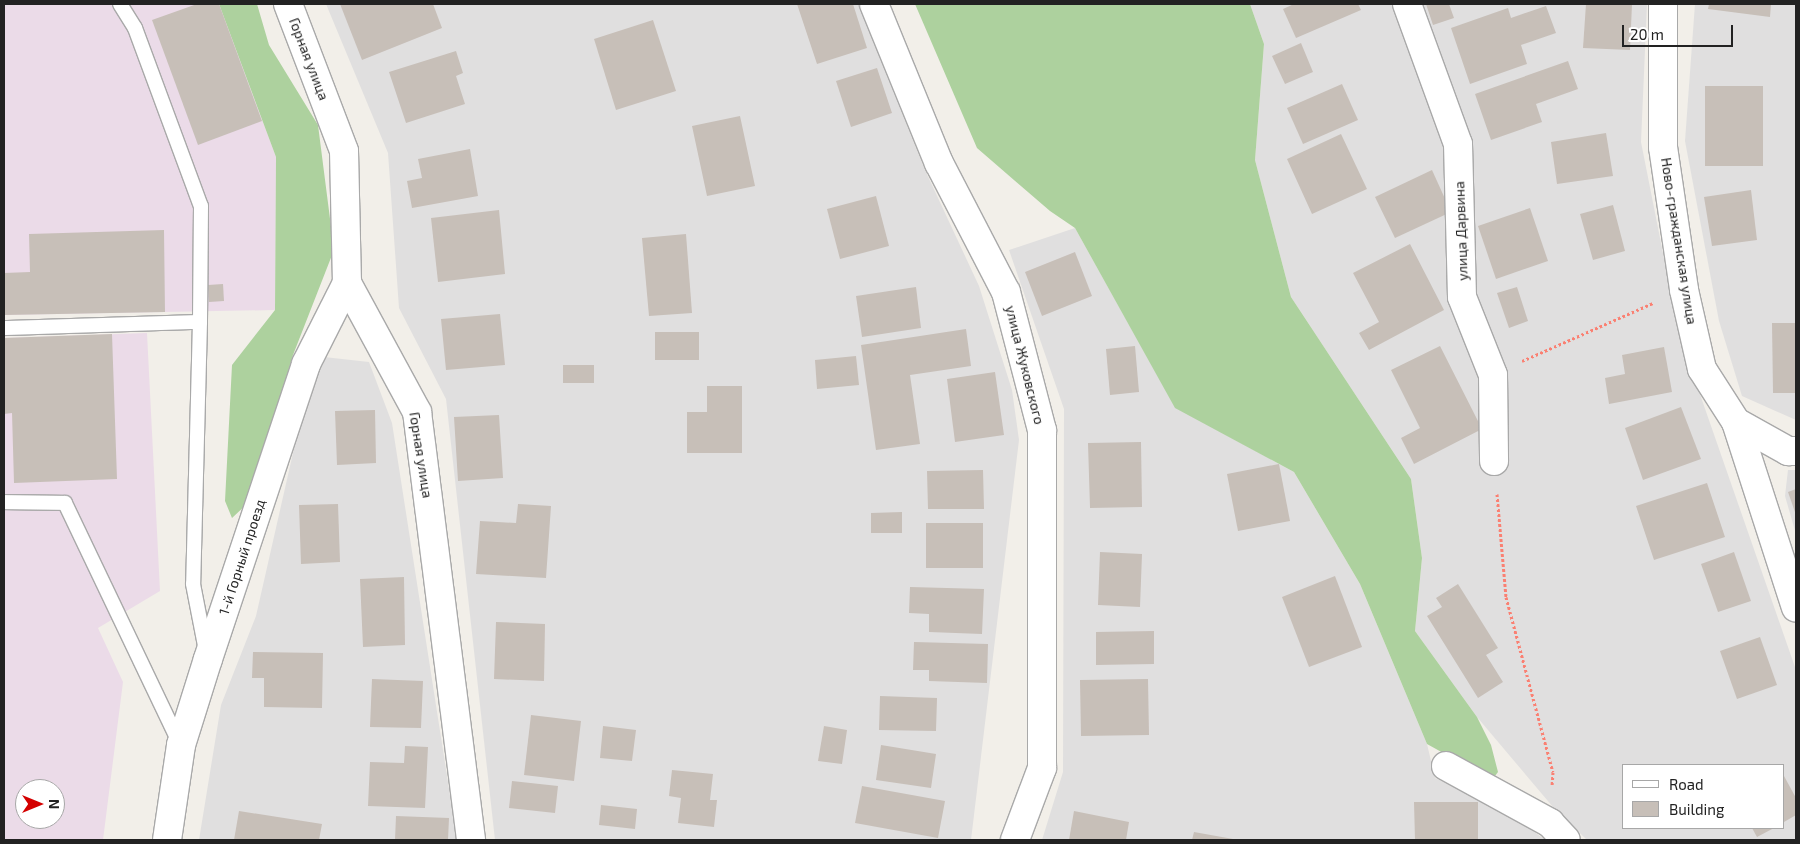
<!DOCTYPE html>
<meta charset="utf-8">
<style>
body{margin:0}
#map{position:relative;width:1800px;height:844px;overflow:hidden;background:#f2efe9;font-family:"Exo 2",sans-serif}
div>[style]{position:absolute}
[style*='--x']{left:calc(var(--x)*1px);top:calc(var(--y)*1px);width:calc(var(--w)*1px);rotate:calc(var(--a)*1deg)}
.residential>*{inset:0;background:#e0dfdf}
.industrial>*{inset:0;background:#ebdbe8}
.forest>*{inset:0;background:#add19e}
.building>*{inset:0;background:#c7bfb8}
.path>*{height:3px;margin-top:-1.5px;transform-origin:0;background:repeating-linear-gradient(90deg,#fa8072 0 2.5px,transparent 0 5px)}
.roads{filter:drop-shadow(1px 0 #a9a9a9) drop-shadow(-1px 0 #a9a9a9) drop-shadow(0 1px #a9a9a9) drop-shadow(0 -1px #a9a9a9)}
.service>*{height:14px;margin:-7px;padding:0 7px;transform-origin:7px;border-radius:7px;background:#fff}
.minor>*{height:28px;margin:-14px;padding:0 14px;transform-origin:14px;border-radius:14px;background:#fff}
span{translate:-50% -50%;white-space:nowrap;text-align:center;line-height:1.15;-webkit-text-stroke:4.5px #fff;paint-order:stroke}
.street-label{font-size:14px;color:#222}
.frame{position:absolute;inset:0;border:5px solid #222;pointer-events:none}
.legend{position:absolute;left:1622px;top:764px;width:162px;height:65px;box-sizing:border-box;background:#fff;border:1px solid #a7a7a7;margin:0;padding:6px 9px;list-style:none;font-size:15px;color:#222}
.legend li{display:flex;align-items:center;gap:10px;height:25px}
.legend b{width:25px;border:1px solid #a7a7a7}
.north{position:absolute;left:15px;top:779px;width:50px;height:50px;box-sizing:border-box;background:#fff;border:1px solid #a7a7a7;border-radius:50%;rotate:90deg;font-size:14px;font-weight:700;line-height:20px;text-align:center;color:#222}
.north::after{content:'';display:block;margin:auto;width:18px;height:22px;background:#d40000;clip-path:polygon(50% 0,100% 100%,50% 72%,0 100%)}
.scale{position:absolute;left:1622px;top:25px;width:111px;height:22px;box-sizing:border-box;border:2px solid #222;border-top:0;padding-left:6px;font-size:15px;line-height:18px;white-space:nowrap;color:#222;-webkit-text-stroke:4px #fff;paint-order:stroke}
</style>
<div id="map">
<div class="residential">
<i style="clip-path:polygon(326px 4px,858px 4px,925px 170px,979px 286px,1012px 390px,1019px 440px,971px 840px,495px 840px,446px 399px,399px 308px,388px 153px)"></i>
<i style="clip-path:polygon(evenodd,1250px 4px,1392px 4px,1447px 149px,1456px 306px,1483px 368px,1488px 429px,1482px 470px,1504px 469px,1503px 360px,1473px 296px,1466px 136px,1419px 4px,1647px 4px,1641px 142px,1679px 334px,1796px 670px,1796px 840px,1587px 840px,1553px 807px,1477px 717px,1415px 631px,1422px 558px,1411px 479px,1291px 297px,1255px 160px,1264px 44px,1250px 4px,1624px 765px,1784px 765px,1784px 828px,1624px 828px,1624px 765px)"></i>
<i style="clip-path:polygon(1695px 4px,1796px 4px,1796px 420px,1742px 396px,1719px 321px,1685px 141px)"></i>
<i style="clip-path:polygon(1075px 228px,1175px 407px,1294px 472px,1360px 584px,1427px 744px,1435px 778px,1507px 811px,1545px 840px,1042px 840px,1063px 772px,1064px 409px,1009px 250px)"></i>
<i style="clip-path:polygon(315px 356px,369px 362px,392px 423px,457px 840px,199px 840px,221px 705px,256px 616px)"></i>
<i style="clip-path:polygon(1788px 470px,1796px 470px,1796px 534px,1785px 496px)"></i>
</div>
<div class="industrial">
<i style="clip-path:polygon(4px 4px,219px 4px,276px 157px,275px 310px,4px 315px)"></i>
<i style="clip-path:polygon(evenodd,147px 333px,160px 591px,98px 628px,123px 682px,103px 840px,4px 840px,4px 338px,147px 333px,25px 789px,55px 789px,55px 819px,25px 819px,25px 789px)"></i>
</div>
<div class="forest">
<i style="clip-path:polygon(219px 4px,257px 4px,269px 45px,318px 125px,334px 250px,293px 355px,249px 502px,232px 518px,225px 501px,232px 365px,275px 310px,276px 157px)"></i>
<i style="clip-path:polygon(915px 4px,1250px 4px,1264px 44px,1255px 160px,1291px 297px,1411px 479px,1422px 558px,1415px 631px,1477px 717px,1491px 745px,1498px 772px,1492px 780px,1427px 744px,1360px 584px,1294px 472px,1175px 408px,1075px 228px,1050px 211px,977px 148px)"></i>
</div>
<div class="building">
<i style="clip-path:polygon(197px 4px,219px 4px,262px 121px,198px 145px,152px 20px)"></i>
<i style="clip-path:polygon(340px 4px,433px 4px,442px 28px,362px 60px)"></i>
<i style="clip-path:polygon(797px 4px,853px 4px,867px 48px,817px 64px)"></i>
<i style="clip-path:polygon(1294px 4px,1358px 4px,1361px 10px,1296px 38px,1283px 9px)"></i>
<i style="clip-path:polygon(1426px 4px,1449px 4px,1454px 18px,1433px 25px)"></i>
<i style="clip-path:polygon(1586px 4px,1632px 4px,1630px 50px,1583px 48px)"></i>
<i style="clip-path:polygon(1709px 4px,1771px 4px,1770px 17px,1708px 9px)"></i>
<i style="clip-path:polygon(1546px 6px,1556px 33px,1521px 45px,1527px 64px,1470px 84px,1451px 28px,1508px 8px,1511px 18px)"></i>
<i style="clip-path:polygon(653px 20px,676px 91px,616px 110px,594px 39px)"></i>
<i style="clip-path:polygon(1301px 43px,1313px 72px,1285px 84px,1272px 56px)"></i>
<i style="clip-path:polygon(456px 51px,463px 73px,456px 76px,465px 104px,406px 123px,389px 72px)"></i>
<i style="clip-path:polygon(1568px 61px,1578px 89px,1536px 104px,1542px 122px,1491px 140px,1475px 94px)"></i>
<i style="clip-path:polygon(877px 68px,892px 113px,851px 127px,836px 81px)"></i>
<i style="clip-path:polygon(1342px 84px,1358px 120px,1303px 144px,1287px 108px)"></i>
<i style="clip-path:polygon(1705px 86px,1763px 86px,1763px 166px,1705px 166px)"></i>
<i style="clip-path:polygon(740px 116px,755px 186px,707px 196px,692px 126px)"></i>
<i style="clip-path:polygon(1606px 133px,1613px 176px,1557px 184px,1551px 142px)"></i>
<i style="clip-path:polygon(1341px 134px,1367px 189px,1312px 214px,1287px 159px)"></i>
<i style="clip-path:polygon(470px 149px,478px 196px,412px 208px,407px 181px,422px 178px,418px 159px)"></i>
<i style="clip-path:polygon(1432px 170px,1451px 212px,1395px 238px,1375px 197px)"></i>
<i style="clip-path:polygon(1751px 190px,1757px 240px,1712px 246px,1704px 197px)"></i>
<i style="clip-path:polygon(876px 196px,889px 246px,840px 259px,827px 209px)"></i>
<i style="clip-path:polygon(1613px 205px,1625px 251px,1593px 260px,1580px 214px)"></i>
<i style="clip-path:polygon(1530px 208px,1548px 261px,1496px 279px,1478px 226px)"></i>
<i style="clip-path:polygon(499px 210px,505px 274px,438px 282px,431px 218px)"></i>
<i style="clip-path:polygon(164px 230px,165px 312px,4px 315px,4px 273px,30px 272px,29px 234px)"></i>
<i style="clip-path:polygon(686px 234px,692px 313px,649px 316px,642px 238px)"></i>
<i style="clip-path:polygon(1410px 244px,1444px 310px,1369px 350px,1359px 333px,1379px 322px,1353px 273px)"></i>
<i style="clip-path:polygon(1075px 252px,1092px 296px,1042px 316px,1025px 272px)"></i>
<i style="clip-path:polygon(223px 284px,224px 301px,209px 302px,208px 285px)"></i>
<i style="clip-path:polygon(916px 287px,921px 328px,862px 337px,856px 296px)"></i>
<i style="clip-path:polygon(1517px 287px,1528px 321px,1509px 328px,1497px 293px)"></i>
<i style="clip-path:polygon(500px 314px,505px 365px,446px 370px,441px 319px)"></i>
<i style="clip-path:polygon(1772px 323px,1796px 323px,1796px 393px,1773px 393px)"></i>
<i style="clip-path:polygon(966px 329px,971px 366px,910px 375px,920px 444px,876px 450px,861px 345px)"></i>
<i style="clip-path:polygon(655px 332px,699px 332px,699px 360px,655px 360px)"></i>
<i style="clip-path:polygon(112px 334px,117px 479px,14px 483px,12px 413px,4px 414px,4px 338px)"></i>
<i style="clip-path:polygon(1135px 346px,1139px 392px,1110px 395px,1106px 349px)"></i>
<i style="clip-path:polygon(1440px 346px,1482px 429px,1414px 464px,1401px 438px,1420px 428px,1391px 370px)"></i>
<i style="clip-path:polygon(1664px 347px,1672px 392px,1609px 404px,1605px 378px,1625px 374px,1622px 355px)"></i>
<i style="clip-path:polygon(856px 356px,859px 385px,817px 389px,815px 360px)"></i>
<i style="clip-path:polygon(563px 365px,594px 365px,594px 383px,563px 383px)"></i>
<i style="clip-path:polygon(995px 372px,1004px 435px,955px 442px,947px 379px)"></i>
<i style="clip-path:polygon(707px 386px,742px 386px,742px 453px,687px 453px,687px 412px,707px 412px)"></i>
<i style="clip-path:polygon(1681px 407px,1701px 459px,1643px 480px,1625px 428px)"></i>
<i style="clip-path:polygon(375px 410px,376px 463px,337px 465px,335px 411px)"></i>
<i style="clip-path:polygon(499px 415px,503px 478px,458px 481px,454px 417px)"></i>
<i style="clip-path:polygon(1141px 442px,1142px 507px,1090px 508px,1088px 443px)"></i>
<i style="clip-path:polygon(1279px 464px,1290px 521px,1238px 531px,1227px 474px)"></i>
<i style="clip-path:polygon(983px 470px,984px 509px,928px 509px,927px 471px)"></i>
<i style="clip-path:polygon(1707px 483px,1725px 537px,1654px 560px,1636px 506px)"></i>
<i style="clip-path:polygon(1796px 489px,1796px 515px,1788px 492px)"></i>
<i style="clip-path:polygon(338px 504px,340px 562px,301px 564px,299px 505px)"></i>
<i style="clip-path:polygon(518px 504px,551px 506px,546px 578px,476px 574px,480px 521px,516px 523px)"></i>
<i style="clip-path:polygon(902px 512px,902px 533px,871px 533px,871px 513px)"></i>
<i style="clip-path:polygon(926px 523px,983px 523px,983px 568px,926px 568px)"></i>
<i style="clip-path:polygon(1100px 552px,1142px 554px,1140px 607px,1098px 605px)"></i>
<i style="clip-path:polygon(1734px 552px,1751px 601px,1718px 612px,1701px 564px)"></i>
<i style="clip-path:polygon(1335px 576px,1362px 647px,1309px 667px,1282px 597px)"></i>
<i style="clip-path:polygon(404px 577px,405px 645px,363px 647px,360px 579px)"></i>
<i style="clip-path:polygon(1458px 584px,1498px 648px,1486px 655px,1503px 682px,1478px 698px,1427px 616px,1442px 607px,1436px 598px)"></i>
<i style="clip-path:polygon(910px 587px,984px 589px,982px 634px,929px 632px,929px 614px,909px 613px)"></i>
<i style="clip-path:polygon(496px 622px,545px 624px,544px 681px,494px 679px)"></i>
<i style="clip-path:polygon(1154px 631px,1154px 664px,1096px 665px,1096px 632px)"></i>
<i style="clip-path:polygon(1760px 637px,1777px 685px,1737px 699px,1720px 651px)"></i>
<i style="clip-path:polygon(914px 642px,988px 644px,987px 683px,929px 681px,929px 670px,913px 670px)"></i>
<i style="clip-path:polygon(253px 652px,323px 653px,322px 708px,264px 707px,264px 678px,252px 678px)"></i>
<i style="clip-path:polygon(372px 679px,423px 681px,421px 728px,370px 727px)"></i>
<i style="clip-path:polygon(1148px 679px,1149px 735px,1081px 736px,1080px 680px)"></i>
<i style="clip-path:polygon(880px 696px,937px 698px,936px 731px,879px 730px)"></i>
<i style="clip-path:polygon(531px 715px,581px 721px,574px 781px,524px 775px)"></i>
<i style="clip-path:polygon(603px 726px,636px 730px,632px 761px,600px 758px)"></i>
<i style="clip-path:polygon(824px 726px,847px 730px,842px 764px,818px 761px)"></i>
<i style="clip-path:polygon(881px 745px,936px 754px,931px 788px,876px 780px)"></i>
<i style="clip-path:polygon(405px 746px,428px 747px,425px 808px,368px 806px,370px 762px,404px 763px)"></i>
<i style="clip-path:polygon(672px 770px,713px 774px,710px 800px,717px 800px,714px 827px,678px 823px,681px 798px,669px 796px)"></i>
<i style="clip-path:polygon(1784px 776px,1796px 798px,1796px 815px,1784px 822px)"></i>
<i style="clip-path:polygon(512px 781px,558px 786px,555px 813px,509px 808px)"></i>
<i style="clip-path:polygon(862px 786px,945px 801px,938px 838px,855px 823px)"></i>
<i style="clip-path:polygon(1414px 802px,1478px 802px,1478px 840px,1415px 840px)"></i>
<i style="clip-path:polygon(601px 805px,637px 809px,635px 829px,599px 825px)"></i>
<i style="clip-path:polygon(239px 811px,322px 824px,319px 840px,234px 840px)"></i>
<i style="clip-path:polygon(1074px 811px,1129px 822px,1126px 840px,1069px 840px)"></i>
<i style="clip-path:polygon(396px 816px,449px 818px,448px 840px,395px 840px)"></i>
<i style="clip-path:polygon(1752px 828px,1774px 828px,1757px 837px)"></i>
<i style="clip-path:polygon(1194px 832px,1233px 839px,1233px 840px,1192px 840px)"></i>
</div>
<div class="path">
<i style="--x:1522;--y:361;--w:143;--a:-23.9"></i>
<i style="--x:1497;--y:494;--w:103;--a:85"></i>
<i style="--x:1506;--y:597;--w:181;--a:75"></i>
<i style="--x:1553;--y:772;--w:14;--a:94"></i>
</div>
<div class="roads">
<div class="service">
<i style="--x:120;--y:4;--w:28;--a:58"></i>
<i style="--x:135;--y:28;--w:190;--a:69.7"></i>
<i style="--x:201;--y:206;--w:116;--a:90.5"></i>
<i style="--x:4;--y:328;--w:196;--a:-1.8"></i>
<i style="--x:200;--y:322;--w:262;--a:91.5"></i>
<i style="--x:193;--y:584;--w:68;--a:79"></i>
<i style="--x:4;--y:502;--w:61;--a:0.9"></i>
<i style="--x:65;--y:503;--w:265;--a:64.5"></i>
</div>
<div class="minor">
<i style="--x:288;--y:4;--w:157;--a:69.1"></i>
<i style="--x:344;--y:151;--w:132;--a:88.7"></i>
<i style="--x:347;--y:283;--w:147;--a:61.5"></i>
<i style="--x:417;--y:412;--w:431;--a:82.8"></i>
<i style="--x:874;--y:4;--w:172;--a:67.8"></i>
<i style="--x:939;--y:163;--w:145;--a:62.6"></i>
<i style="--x:1006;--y:292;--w:143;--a:75.4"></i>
<i style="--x:1042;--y:430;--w:338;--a:90"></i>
<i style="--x:1042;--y:768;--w:77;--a:110.6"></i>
<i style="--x:1407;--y:4;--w:149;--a:70"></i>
<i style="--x:1458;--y:144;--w:153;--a:88.5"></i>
<i style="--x:1462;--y:297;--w:84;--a:68.3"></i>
<i style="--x:1493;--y:375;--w:86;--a:89.3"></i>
<i style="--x:1663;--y:4;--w:143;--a:90"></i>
<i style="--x:1663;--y:147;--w:145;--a:81.6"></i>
<i style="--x:1684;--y:290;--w:81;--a:77.2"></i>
<i style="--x:1702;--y:369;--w:63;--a:57.3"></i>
<i style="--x:1736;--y:422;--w:195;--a:72.1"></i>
<i style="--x:1736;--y:422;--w:60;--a:29.1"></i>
<i style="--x:1788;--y:451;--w:8;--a:0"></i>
<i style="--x:1446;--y:766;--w:119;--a:28.7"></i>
<i style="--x:1550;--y:823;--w:23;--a:47"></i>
<i style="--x:167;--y:840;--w:96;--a:-81.6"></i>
<i style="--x:181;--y:745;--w:90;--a:-72.6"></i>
<i style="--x:208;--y:659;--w:311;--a:-71.6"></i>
<i style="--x:306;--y:364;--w:91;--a:-63.2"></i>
</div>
</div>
<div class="street-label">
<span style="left:309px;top:59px;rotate:69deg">Горная улица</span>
<span style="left:1461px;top:231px;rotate:-92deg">улица Дарвина</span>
<span style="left:1679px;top:241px;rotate:81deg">Ново-гражданская улица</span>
<span style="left:1025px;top:365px;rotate:76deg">улица Жуковского</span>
<span style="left:421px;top:455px;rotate:81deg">Горная улица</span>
<span style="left:242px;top:557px;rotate:-72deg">1-й Горный проезд</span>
</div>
<div class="frame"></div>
<ul class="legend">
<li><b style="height:6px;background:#fff"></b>Road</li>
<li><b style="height:14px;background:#c7bfb8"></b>Building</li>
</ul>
<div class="north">N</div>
<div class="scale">20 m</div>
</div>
